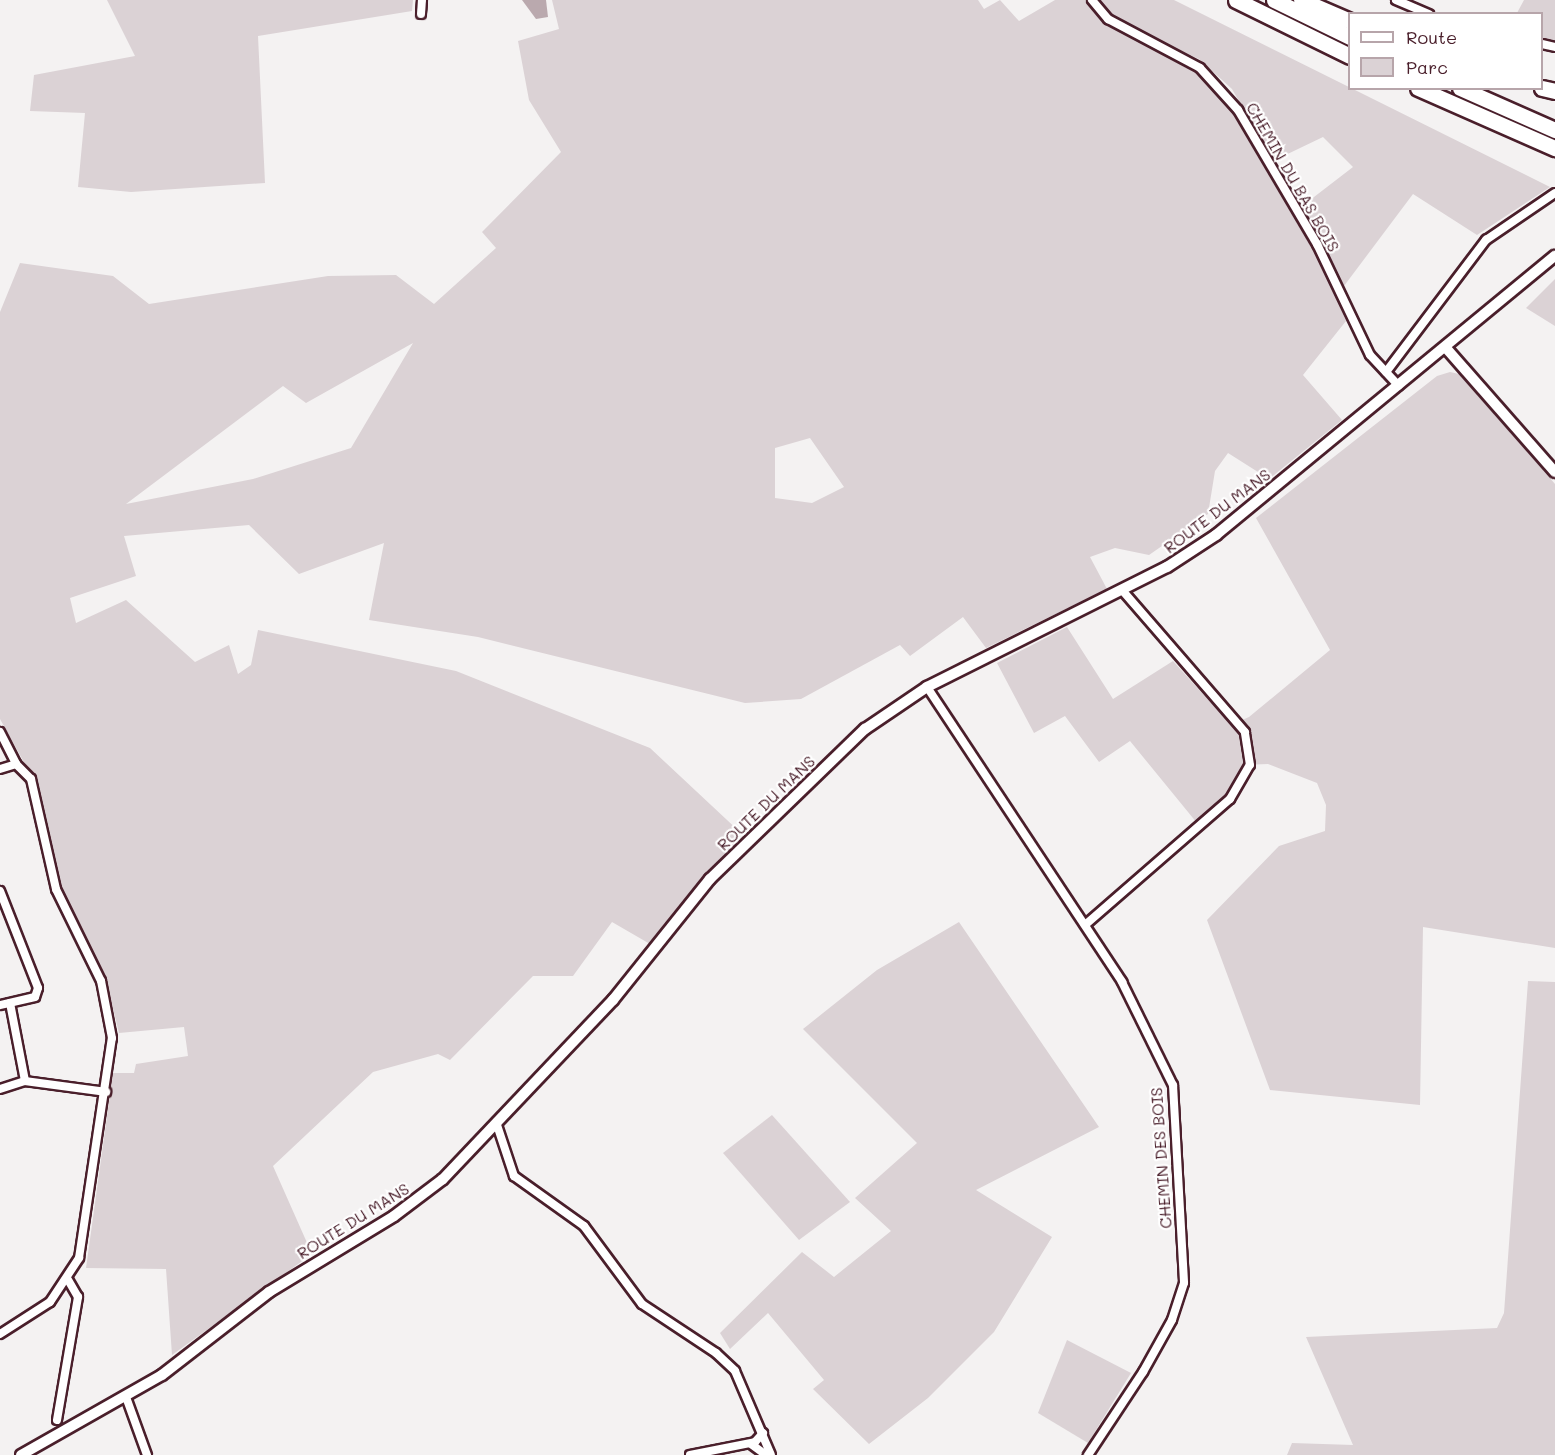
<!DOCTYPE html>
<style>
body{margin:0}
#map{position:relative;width:1555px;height:1455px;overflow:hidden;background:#f4f2f2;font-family:Mali,sans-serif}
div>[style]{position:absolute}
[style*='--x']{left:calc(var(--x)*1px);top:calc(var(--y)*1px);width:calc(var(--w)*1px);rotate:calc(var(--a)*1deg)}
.green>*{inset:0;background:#dbd2d5}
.water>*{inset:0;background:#baa9ae}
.roads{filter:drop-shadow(2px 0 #4a1f2b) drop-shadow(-2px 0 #4a1f2b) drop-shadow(0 2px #4a1f2b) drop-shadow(0 -2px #4a1f2b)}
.minor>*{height:8px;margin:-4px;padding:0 4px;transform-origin:4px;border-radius:4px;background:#fff}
.tertiary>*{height:10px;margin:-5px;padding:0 5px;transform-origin:5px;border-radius:5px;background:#fff}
.motorway>*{height:15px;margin:-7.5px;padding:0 7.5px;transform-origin:7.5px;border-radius:7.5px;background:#fff}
span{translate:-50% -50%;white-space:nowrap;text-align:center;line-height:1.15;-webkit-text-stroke:4.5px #fff;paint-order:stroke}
.street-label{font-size:16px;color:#4a1f2b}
.legend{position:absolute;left:1348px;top:12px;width:195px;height:78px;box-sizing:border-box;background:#fff;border:2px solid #b7a5aa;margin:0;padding:8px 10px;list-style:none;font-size:18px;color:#4a1f2b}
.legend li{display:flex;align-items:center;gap:12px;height:30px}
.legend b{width:30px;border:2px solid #b7a5aa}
</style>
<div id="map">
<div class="green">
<i style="clip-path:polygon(107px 0,413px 0,412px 11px,258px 36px,265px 183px,131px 192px,78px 187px,85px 113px,30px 111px,34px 75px,135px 56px)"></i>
<i style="clip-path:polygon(evenodd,552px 0,978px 0,984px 9px,1000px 0,1019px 21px,1055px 0,1085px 0,1106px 24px,1198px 74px,1236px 113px,1326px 274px,1346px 321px,1303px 375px,1342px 420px,1269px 479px,1228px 453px,1215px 471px,1208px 514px,1149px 555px,1115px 548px,1090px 557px,1107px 589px,986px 648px,963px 617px,910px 656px,900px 645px,801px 699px,745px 703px,478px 637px,369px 620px,384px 543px,299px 574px,249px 525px,124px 536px,136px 576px,70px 598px,76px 623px,126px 600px,195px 662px,229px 645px,238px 674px,251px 665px,258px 630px,456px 671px,650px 748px,742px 834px,650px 944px,612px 922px,573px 976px,533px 976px,450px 1060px,438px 1054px,373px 1072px,273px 1166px,312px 1254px,172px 1355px,166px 1269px,86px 1268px,113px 1073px,134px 1073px,136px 1064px,188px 1056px,184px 1027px,119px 1033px,108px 988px,63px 898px,36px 784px,0 719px,0 312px,20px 263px,113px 276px,149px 304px,328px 276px,396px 275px,434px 304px,496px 248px,482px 232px,561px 152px,529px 100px,518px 41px,559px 29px,552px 0,413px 343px,351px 448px,253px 479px,126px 504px,283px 386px,306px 403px,413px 343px,552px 0,810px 438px,844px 487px,812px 503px,775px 498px,775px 448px,810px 438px)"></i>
<i style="clip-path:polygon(1099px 0,1174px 0,1550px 187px,1477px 235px,1413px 194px,1344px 286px,1301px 207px,1353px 167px,1323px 137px,1273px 161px,1232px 89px,1199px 59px,1138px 31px,1111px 14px)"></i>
<i style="clip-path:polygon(1524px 0,1555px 0,1555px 41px,1542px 38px,1542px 14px,1517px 13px)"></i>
<i style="clip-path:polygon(1555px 279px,1555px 326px,1526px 308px)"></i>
<i style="clip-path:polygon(1450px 372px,1459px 374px,1555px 484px,1555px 948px,1423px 927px,1420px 1105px,1270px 1090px,1207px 920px,1279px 846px,1325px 831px,1326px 805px,1317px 783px,1268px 764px,1243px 765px,1231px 790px,1197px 823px,1130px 741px,1099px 762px,1065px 716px,1034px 733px,997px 663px,1067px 627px,1113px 699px,1173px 661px,1231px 725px,1249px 717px,1330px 650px,1256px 518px,1437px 376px)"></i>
<i style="clip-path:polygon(959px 922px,1099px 1127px,976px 1190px,1052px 1237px,994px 1332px,928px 1398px,869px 1444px,813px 1389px,824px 1380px,768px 1313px,730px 1349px,720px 1333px,802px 1252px,834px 1277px,891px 1231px,855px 1198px,917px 1143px,803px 1029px,877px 970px)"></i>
<i style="clip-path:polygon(1528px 981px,1555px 982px,1555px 1455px,1287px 1455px,1292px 1443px,1353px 1445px,1306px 1337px,1497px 1328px,1504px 1313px)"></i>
<i style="clip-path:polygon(772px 1115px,850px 1202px,799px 1240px,723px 1153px)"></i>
<i style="clip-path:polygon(1067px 1340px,1131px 1373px,1088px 1443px,1038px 1413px)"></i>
</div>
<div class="water">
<i style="clip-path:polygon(522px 0,546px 0,548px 17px,536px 19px)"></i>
</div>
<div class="roads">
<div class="minor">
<i style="--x:1092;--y:0;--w:25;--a:50"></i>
<i style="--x:1108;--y:19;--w:104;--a:28"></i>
<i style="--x:1200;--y:68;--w:57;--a:47.9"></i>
<i style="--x:1238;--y:110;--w:156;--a:59.5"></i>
<i style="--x:1317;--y:244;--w:123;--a:64.5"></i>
<i style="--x:1370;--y:355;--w:42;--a:46.9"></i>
<i style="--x:1396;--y:0;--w:36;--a:23"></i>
<i style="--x:421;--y:14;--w:14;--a:-86"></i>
<i style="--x:1542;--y:44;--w:13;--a:13"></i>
<i style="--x:1386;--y:372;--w:166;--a:-52.9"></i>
<i style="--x:1486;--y:240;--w:83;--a:-34.3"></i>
<i style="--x:927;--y:687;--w:354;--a:56.5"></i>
<i style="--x:1122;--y:982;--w:115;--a:63.7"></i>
<i style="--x:1173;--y:1085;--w:198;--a:86.8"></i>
<i style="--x:1184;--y:1283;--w:39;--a:108"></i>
<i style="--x:1172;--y:1320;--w:60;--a:119.1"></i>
<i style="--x:1143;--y:1372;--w:100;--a:123.5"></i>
<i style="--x:0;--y:732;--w:36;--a:63"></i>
<i style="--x:0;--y:769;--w:17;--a:-17"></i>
<i style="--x:0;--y:891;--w:104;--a:68.6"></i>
<i style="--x:38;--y:988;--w:9;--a:108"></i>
<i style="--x:35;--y:997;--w:36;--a:167"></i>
<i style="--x:1085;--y:925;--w:192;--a:-41"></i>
<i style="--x:1230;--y:799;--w:39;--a:-60"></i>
<i style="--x:1250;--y:765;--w:33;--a:-99"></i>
<i style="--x:1245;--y:732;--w:188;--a:-130.9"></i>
<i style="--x:10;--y:1003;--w:79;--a:79.1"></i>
<i style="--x:0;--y:1089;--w:26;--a:-18"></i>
<i style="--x:25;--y:1081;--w:82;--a:7.7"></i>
<i style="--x:497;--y:1125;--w:54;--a:71.6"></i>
<i style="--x:514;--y:1176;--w:86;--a:35.5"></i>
<i style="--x:584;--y:1226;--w:97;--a:53.4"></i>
<i style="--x:642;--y:1304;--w:89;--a:33.5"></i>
<i style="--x:716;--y:1353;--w:26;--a:43"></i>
<i style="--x:735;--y:1371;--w:91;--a:66.8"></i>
<i style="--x:0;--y:1334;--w:59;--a:-32.6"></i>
<i style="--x:50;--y:1302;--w:53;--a:-56.6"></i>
<i style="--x:79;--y:1258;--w:222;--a:-81.5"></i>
<i style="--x:112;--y:1038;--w:58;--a:-100.9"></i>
<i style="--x:101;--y:981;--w:102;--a:-116.1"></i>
<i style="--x:56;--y:889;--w:113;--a:-102.8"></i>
<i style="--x:31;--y:779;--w:21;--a:-135"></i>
<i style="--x:126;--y:1397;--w:62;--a:70.1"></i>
<i style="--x:57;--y:1420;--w:125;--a:-80.3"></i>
<i style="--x:78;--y:1297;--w:20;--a:-120"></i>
<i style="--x:751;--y:1444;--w:19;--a:36"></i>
<i style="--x:690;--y:1455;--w:66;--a:-11.3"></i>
<i style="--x:755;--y:1442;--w:12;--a:-48"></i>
</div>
<div class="tertiary">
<i style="--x:1446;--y:348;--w:165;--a:48.7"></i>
<i style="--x:21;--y:1455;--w:162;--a:-29.6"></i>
<i style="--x:162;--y:1375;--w:135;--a:-37.8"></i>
<i style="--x:269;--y:1292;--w:146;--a:-31.3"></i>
<i style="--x:394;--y:1216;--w:61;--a:-37.1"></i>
<i style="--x:443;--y:1179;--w:247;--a:-46.5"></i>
<i style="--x:613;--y:1000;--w:155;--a:-51.3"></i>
<i style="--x:710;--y:879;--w:216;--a:-44.1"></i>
<i style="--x:865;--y:729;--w:75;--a:-34.1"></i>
<i style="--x:927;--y:687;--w:268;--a:-26.6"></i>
<i style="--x:1167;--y:567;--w:59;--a:-33.1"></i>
<i style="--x:1216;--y:535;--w:439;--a:-39.5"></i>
</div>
<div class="motorway">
<i style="--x:1236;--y:0;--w:127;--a:26.2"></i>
<i style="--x:1274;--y:0;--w:85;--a:26"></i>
<i style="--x:1301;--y:0;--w:53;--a:23.2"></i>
<i style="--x:1418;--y:88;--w:150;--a:23.7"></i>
<i style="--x:1460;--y:88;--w:104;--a:23.9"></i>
<i style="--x:1542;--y:88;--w:13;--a:13"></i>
</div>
</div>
<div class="street-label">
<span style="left:1293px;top:177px;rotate:60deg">CHEMIN DU BAS BOIS</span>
<span style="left:1217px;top:511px;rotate:-37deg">ROUTE DU MANS</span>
<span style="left:766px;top:803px;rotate:-44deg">ROUTE DU MANS</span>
<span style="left:1161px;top:1158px;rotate:-94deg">CHEMIN DES BOIS</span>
<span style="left:353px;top:1221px;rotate:-32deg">ROUTE DU MANS</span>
</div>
<ul class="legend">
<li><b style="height:8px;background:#fff"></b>Route</li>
<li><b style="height:16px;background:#dbd2d5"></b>Parc</li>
</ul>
</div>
